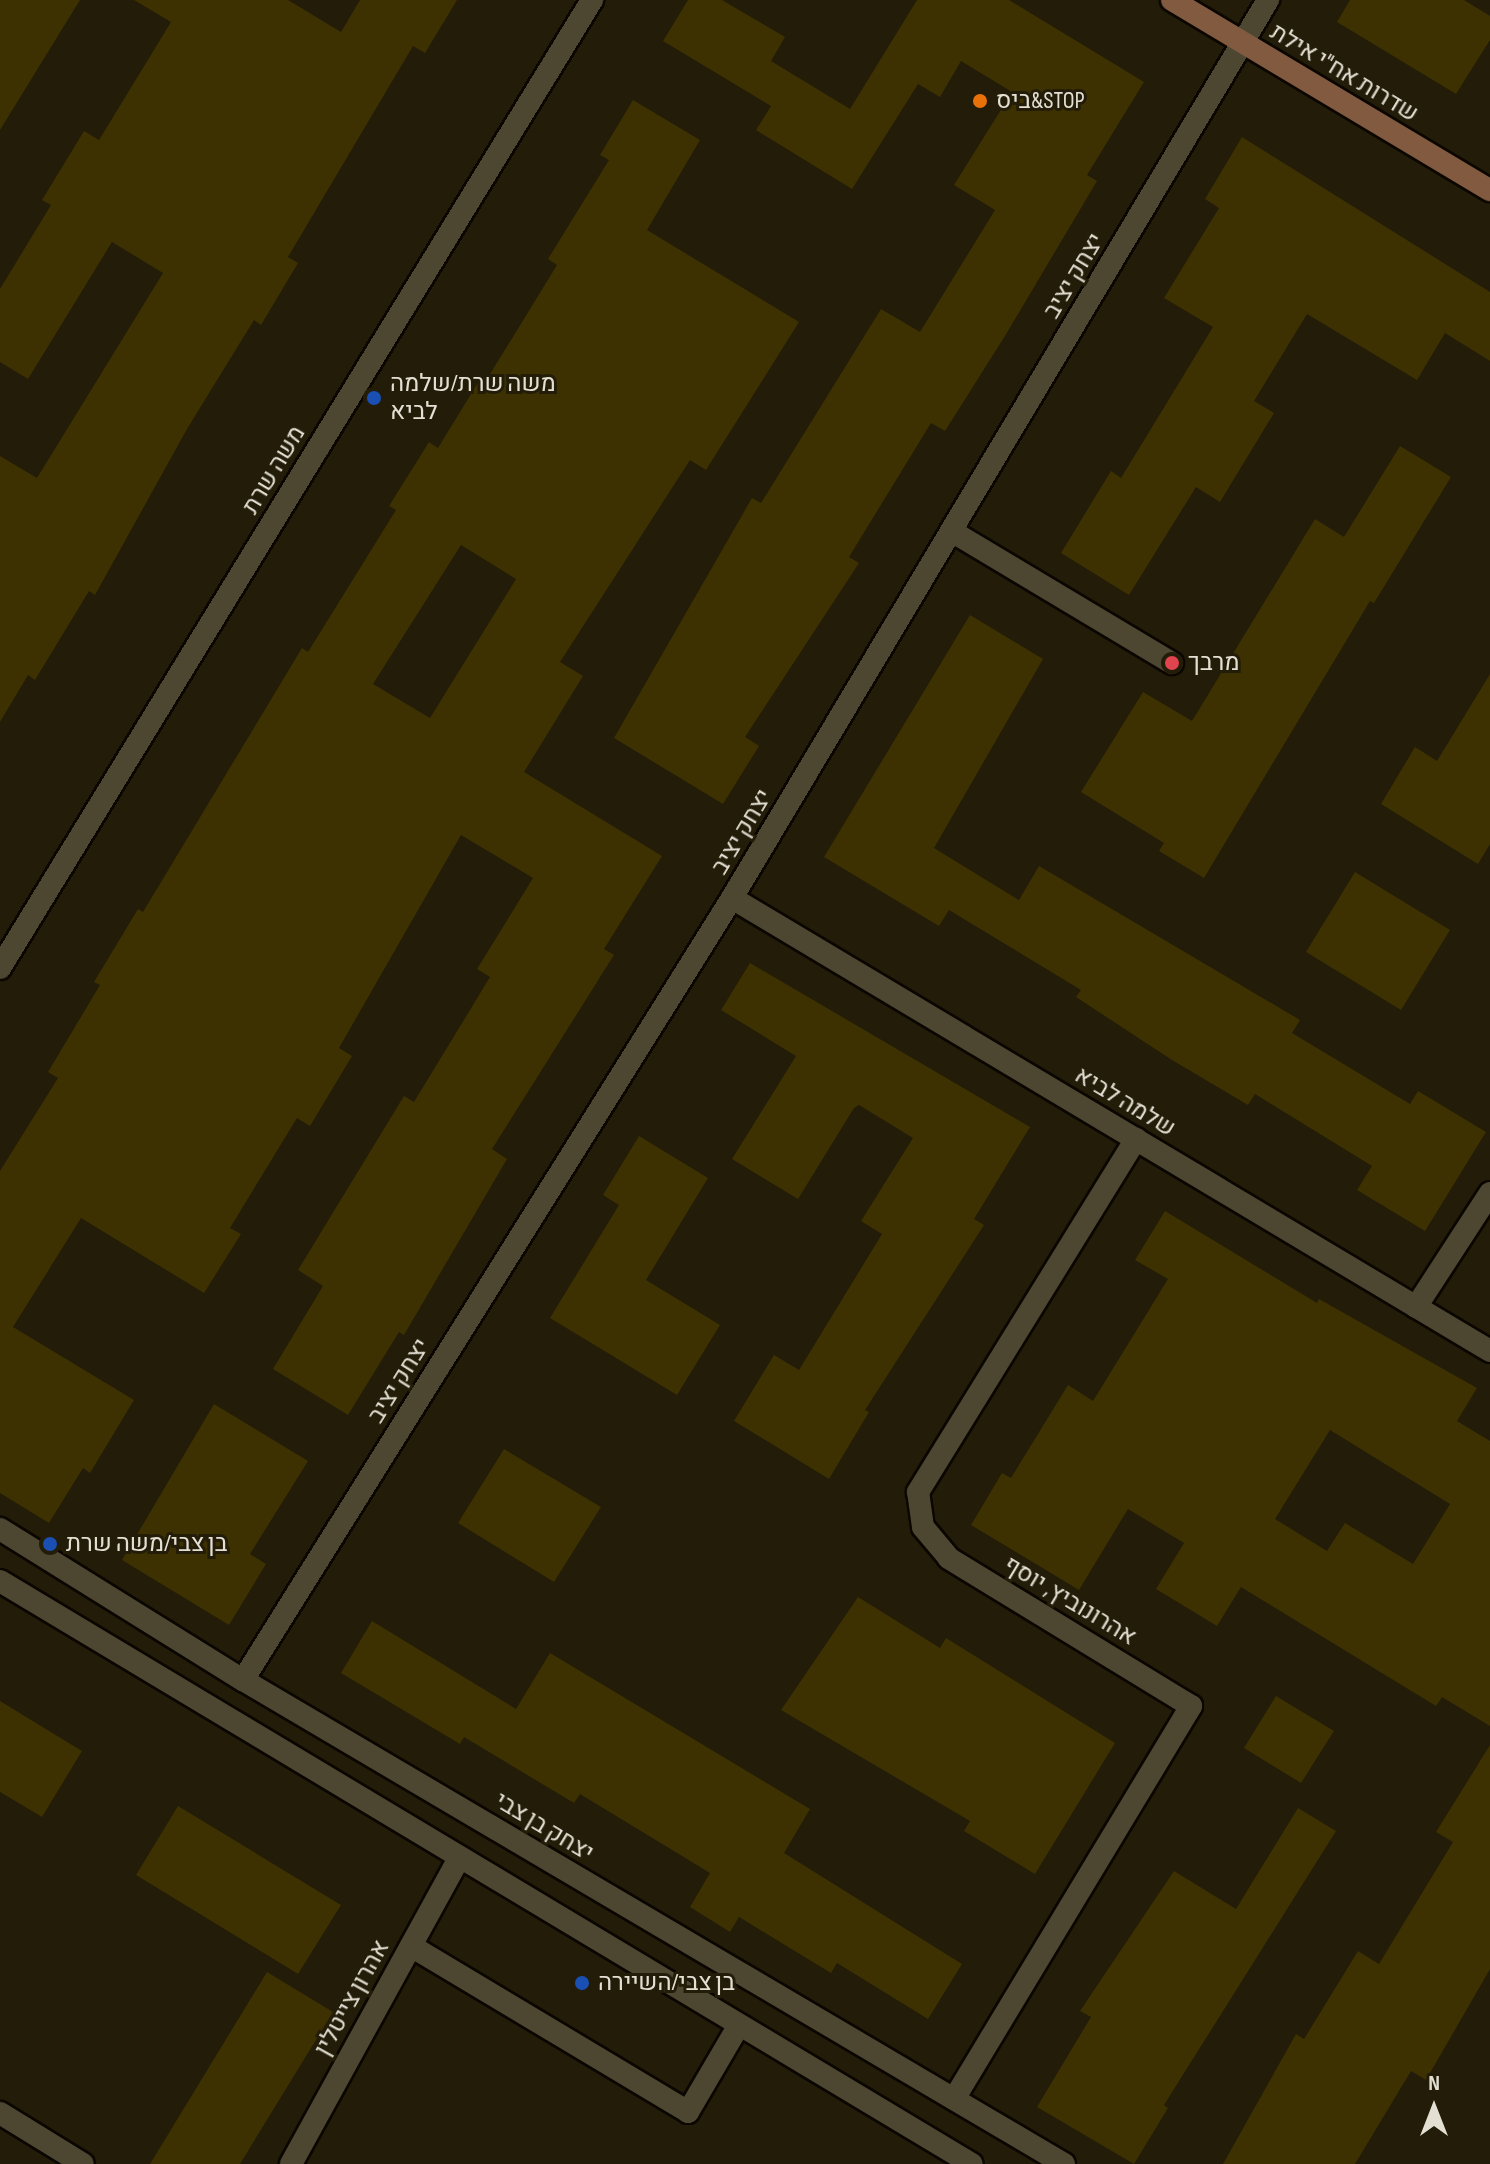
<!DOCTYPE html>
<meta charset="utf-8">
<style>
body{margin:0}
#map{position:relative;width:1490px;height:2164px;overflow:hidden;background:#221c08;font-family:"Sofia Sans Condensed",Heebo,sans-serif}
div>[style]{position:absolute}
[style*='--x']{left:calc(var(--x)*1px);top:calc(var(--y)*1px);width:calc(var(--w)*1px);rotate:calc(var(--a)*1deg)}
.building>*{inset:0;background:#3d3102}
.roads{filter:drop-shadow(2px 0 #0b0600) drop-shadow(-2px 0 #0b0600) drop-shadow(0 2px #0b0600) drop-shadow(0 -2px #0b0600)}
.service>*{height:22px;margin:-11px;padding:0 11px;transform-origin:11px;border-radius:11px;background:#4d4732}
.minor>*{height:22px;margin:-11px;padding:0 11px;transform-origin:11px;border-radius:11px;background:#4d4732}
.tertiary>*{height:22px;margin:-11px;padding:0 11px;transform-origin:11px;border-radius:11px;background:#4d4732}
.secondary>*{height:22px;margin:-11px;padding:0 11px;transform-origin:11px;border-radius:11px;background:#815a40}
.dots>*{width:22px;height:22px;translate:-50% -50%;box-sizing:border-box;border:4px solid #221c08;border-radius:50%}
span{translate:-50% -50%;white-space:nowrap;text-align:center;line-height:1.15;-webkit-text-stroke:6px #221c08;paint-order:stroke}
.street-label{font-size:24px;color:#e3dfd3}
.poi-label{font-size:24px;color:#e3dfd3}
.left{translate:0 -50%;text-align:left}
.north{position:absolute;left:1394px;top:2068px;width:80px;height:80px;-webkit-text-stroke:6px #221c08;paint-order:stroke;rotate:0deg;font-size:22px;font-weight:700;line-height:32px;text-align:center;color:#e3dfd3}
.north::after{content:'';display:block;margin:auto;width:28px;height:36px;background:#e3dfd3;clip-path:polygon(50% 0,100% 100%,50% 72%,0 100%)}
</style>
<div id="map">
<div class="building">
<i style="clip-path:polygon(0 0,80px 0,0 130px)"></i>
<i style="clip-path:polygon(134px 0,288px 0,341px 32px,360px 0,457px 0,425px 53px,413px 46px,288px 257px,298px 263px,261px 325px,254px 320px,187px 429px,95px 595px,89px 591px,35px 680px,28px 675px,0 722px,0 456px,37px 478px,163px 273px,112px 242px,28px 379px,0 362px,0 289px,51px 205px,42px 200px,84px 131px,99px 140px,171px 22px)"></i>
<i style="clip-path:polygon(688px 0,722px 0,785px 37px,771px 61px,850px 109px,917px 0,1009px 0,1144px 82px,1087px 175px,1097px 181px,1005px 336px,945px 431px,931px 423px,849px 557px,859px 563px,745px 737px,759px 746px,723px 804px,614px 738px,752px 498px,761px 503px,881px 309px,920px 332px,995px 210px,954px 185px,1012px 92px,961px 61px,940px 97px,918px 84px,852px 189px,756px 130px,771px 106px,663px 41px)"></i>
<i style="clip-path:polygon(1350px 0,1464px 0,1490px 16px,1490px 40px,1456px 94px,1337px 22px)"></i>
<i style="clip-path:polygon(evenodd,633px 100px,700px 140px,647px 230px,799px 322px,706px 470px,690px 460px,560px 662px,583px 676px,524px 772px,662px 856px,604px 949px,614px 955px,492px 1149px,507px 1159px,404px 1335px,399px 1332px,348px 1415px,273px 1369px,323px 1286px,298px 1270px,404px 1096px,414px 1102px,490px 977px,477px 969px,533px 878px,461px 835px,339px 1048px,352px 1056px,310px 1126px,297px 1118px,230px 1228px,241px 1234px,204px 1293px,81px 1218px,13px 1327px,134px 1400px,90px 1473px,83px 1468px,49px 1523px,0 1493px,0 1171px,58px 1078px,48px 1072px,100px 985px,94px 982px,138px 909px,143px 912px,302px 648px,308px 652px,396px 510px,389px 506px,429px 442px,438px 448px,479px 381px,484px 384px,557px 265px,548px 259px,609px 160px,600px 155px,633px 100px,461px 545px,516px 579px,430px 718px,373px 684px,461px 545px)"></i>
<i style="clip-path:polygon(1242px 137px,1490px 292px,1490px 361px,1445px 333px,1417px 380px,1307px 314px,1254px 401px,1274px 413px,1220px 502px,1196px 487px,1129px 595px,1061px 553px,1111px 471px,1121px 478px,1213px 327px,1164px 298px,1219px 208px,1205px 199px)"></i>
<i style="clip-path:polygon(1400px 446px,1451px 477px,1374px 603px,1370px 601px,1204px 878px,1159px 851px,1164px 843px,1081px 792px,1143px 692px,1192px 721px,1315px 519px,1344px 537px)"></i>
<i style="clip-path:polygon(970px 615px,1043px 659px,934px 848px,1019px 900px,1039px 866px,1300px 1020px,1292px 1033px,1410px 1104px,1418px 1091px,1486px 1132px,1425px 1231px,1357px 1190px,1372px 1166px,1255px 1094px,1248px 1105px,1172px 1060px,1076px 997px,1081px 990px,949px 910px,939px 926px,824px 857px)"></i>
<i style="clip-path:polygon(1490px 674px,1490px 844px,1478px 864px,1381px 804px,1415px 747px,1437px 761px)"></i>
<i style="clip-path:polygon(1355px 872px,1450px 930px,1401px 1010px,1306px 952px)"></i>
<i style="clip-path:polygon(750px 963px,1030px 1127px,974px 1219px,984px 1225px,865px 1410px,869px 1412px,829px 1479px,734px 1421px,774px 1355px,799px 1370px,882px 1234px,861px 1221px,913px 1138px,859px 1105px,854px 1108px,798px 1199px,732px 1159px,796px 1056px,721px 1010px)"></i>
<i style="clip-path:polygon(639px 1136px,708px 1178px,646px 1280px,720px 1325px,677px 1395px,550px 1318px,619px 1205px,603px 1195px)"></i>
<i style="clip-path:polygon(evenodd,1165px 1211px,1317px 1303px,1319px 1299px,1477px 1388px,1457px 1421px,1490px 1441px,1490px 1726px,1442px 1697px,1436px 1706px,1241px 1587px,1217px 1626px,1156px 1589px,1184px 1543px,1128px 1509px,1079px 1590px,971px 1525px,1002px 1473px,1011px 1478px,1068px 1385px,1093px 1401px,1168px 1279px,1135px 1260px,1165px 1211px,1330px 1430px,1450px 1504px,1413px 1564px,1345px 1523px,1327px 1551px,1275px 1519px,1330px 1430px)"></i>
<i style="clip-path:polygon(214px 1404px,308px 1461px,250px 1554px,266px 1564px,229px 1625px,122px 1560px)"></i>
<i style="clip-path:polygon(504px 1449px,601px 1507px,554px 1582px,458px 1523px)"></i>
<i style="clip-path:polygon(858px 1597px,940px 1648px,946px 1638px,1115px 1743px,1035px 1874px,964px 1831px,970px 1821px,781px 1710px)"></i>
<i style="clip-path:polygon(372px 1621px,516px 1709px,550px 1653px,810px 1809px,784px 1853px,962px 1964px,928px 2019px,837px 1963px,831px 1973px,739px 1917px,730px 1932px,690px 1907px,710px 1873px,580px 1794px,574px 1803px,464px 1737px,460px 1744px,341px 1673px)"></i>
<i style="clip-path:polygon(1276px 1696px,1334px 1731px,1301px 1783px,1244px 1748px)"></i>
<i style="clip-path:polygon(0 1701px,82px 1751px,42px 1817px,0 1792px)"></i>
<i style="clip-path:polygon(1490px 1745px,1490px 1969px,1426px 2080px,1411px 2071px,1355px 2164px,1223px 2164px,1296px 2034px,1304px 2039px,1358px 1951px,1379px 1964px,1453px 1842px,1436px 1832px)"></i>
<i style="clip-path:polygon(178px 1806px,341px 1905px,298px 1974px,136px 1875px)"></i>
<i style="clip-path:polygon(1298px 1808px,1336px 1831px,1164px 2105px,1168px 2108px,1134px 2164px,1037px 2107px,1091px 2017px,1080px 2011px,1174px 1871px,1236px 1909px)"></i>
<i style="clip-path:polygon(267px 1972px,333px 2012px,240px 2164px,150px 2164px)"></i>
</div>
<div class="roads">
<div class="service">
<i style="--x:953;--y:532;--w:255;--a:30.9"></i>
</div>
<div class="minor">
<i style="--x:732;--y:898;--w:883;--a:30.86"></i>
<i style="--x:1416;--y:1307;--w:136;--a:-57"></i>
<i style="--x:243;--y:1680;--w:922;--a:-57.98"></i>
<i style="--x:732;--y:898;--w:1046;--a:-59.17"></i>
<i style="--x:411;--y:1946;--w:323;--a:30.9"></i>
<i style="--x:688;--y:2112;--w:101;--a:-59.6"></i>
<i style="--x:954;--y:2099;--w:459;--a:-58.9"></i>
<i style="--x:1191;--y:1706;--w:284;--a:-148.6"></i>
<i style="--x:949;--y:1558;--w:40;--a:-130"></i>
<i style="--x:923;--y:1527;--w:35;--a:-98"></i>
<i style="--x:918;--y:1492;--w:415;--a:-58.3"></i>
<i style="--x:0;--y:2113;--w:97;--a:31.6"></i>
<i style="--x:291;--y:2164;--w:350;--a:-61.2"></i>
</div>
<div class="tertiary">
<i style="--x:0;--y:968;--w:1135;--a:-58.55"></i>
<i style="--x:0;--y:1529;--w:286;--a:31.9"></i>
<i style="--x:243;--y:1680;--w:953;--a:30.52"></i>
<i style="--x:0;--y:1581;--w:1133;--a:30.96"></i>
</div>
<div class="secondary">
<i style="--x:1172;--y:0;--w:370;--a:30.9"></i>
</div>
</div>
<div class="dots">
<i style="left:980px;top:101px;background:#e8710a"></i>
<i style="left:374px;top:398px;background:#1a4fb4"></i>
<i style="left:1172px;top:663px;background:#e0444e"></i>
<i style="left:50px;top:1544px;background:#1a4fb4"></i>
<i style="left:582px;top:1983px;background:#1a4fb4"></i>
</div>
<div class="street-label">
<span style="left:1344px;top:73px;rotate:31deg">שדרות אח"י אילת</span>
<span style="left:1074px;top:276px;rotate:-59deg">יצחק יציב</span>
<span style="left:274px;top:470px;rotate:-59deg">משה שרת</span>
<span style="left:742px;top:832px;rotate:-59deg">יצחק יציב</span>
<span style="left:1125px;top:1102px;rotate:31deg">שלמה לביא</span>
<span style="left:399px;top:1381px;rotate:-58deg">יצחק יציב</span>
<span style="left:1070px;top:1601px;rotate:31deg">אהרונוביץ, יוסף</span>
<span style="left:544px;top:1827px;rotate:31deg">יצחק בן צבי</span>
<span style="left:352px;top:1998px;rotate:-61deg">אהרון צייטלין</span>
</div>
<div class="poi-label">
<span class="left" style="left:996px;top:101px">ביס&amp;STOP</span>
<span class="left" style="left:390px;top:398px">משה שרת/שלמה<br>לביא</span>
<span class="left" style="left:1188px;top:663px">מרבך</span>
<span class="left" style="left:66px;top:1544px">בן צבי/משה שרת</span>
<span class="left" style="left:598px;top:1983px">בן צבי/השיירה</span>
</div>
<div class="north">N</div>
</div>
